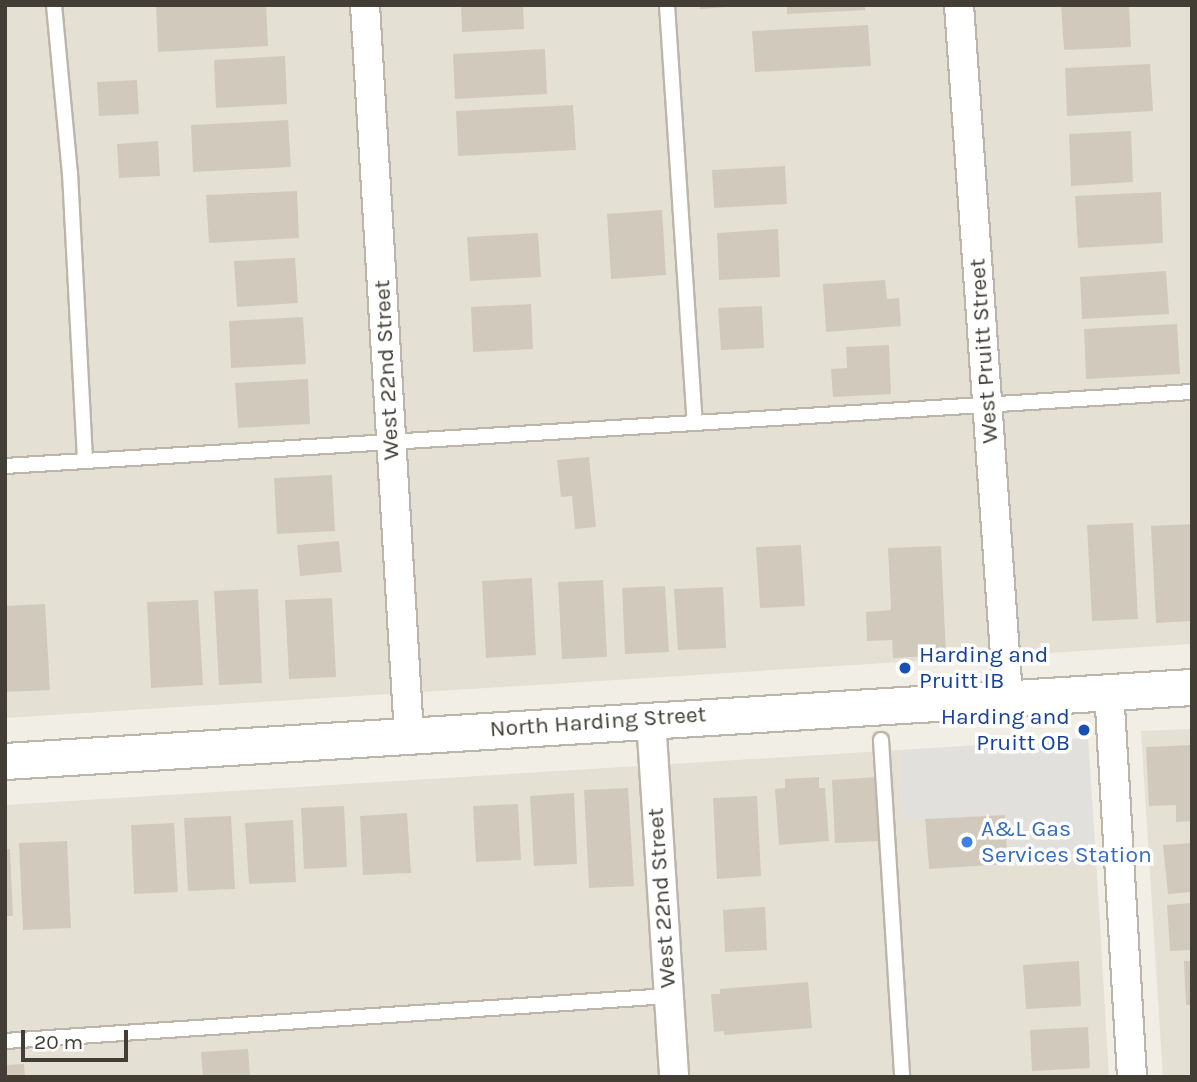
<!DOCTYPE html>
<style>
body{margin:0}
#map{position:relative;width:1197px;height:1082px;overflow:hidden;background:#f1eee6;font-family:Karla,sans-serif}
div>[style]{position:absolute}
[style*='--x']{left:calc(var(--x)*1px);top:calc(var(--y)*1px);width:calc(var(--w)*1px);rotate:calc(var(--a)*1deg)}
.residential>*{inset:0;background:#e4e0d4}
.parking>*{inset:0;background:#e2e0dd}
.building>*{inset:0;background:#d1cabc}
.roads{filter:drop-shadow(2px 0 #bbb6a9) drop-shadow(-2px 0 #bbb6a9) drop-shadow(0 2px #bbb6a9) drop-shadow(0 -2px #bbb6a9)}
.service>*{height:14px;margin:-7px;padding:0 7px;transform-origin:7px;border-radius:7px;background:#fff}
.minor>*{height:28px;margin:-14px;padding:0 14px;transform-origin:14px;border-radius:14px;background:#fff}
.tertiary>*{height:35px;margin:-17.5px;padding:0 17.5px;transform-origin:17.5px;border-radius:17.5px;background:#fff}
.dots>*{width:19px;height:19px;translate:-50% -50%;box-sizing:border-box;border:4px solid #fff;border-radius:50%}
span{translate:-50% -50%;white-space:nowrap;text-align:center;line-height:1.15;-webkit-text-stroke:7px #fff;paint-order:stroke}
.street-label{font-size:23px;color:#423e36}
.transit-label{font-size:23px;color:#164399}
.left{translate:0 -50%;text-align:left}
.right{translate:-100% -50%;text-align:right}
.shop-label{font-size:23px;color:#366cbe}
.frame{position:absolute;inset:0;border:7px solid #423e36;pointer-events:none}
.scale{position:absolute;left:21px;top:1030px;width:107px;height:32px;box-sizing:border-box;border:4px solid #423e36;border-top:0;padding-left:9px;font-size:21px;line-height:24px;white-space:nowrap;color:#423e36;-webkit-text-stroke:5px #fff;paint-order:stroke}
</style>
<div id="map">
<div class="residential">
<i style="clip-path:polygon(5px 5px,1192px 5px,1192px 644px,5px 718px)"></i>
<i style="clip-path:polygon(1192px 729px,1192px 1077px,1163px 1077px,1141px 731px)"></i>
<i style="clip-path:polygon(899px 750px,903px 821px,925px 819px,929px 869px,1096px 858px,1109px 1077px,5px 1077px,5px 805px)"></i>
</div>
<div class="parking">
<i style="clip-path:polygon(1088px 738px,1096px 858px,1008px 864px,1005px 815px,903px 821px,899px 750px)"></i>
</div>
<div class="building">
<i style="clip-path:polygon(156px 5px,266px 5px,268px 46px,158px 52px)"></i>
<i style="clip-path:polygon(461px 5px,523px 5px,524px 29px,462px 32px)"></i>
<i style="clip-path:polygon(700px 5px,727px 5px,727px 7px,700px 9px)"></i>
<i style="clip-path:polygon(787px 5px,865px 5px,865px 10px,787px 14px)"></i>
<i style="clip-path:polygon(1061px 5px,1129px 5px,1131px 47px,1064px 50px)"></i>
<i style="clip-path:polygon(868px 25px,871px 66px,755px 72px,752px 31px)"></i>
<i style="clip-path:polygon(545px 49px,547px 94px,455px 99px,453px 54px)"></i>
<i style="clip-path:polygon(285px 56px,287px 104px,216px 108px,214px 60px)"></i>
<i style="clip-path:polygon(1150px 64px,1153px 111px,1067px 116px,1065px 68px)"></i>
<i style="clip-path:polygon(137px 80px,139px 114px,99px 116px,97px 82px)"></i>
<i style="clip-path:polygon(573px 105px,576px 150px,458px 156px,456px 111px)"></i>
<i style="clip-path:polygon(288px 120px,291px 167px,193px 172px,191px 125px)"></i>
<i style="clip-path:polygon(1131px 131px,1133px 182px,1071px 186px,1069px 134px)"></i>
<i style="clip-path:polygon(158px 141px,160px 176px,119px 178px,117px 144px)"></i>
<i style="clip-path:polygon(785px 166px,787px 204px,714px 208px,712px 170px)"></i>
<i style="clip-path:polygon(297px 191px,299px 238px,209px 243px,206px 195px)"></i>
<i style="clip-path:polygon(1161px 192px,1163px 243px,1078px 248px,1075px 196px)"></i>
<i style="clip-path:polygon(662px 210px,666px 275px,611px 279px,607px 214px)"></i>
<i style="clip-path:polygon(778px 229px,780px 277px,719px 280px,717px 233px)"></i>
<i style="clip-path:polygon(538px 233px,541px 277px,470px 281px,467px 237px)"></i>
<i style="clip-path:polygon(295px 258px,298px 303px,237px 307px,234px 261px)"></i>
<i style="clip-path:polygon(1166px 271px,1169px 314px,1082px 319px,1080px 277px)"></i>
<i style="clip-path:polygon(885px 280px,887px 299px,899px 298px,901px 326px,826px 332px,823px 284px)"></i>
<i style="clip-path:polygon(531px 304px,533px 349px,473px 352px,471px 307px)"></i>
<i style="clip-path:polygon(762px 306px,764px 348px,721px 350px,718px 308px)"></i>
<i style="clip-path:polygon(303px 317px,306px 364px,231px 368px,229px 321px)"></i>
<i style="clip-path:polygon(1177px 324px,1180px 374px,1086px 379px,1084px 329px)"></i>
<i style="clip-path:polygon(889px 345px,891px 394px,833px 397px,831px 369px,847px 368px,846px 347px)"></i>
<i style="clip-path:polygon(308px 379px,310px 424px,238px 428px,235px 383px)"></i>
<i style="clip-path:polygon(589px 457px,596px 527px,575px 529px,572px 496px,561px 497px,557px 460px)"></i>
<i style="clip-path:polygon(332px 475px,335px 531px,277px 534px,274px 478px)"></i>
<i style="clip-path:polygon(1133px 523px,1138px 619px,1092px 621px,1087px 525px)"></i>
<i style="clip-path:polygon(1192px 524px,1192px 621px,1156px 623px,1151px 526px)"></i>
<i style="clip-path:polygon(339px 541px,342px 572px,300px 576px,297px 545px)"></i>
<i style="clip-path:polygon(801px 545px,805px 606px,760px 608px,756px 547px)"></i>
<i style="clip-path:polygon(941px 546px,946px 655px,893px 658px,892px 640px,867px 641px,866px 612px,891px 610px,888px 548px)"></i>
<i style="clip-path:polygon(532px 578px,536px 655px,486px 658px,482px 581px)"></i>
<i style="clip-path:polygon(603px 580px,607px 657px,562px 659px,558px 582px)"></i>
<i style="clip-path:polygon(665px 586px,669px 652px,625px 654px,622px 588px)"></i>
<i style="clip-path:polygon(723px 587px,726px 648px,678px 650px,674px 589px)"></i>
<i style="clip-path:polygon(258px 589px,262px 683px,219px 685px,214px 591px)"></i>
<i style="clip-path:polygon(332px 598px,336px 677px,289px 679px,285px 600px)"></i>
<i style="clip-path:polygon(198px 600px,203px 685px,151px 688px,147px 602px)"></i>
<i style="clip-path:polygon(45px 604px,50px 690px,5px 692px,5px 606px)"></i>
<i style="clip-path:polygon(1192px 745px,1192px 821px,1176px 822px,1176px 805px,1149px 806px,1146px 747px)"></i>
<i style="clip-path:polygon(819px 777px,819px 788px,825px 788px,829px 841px,779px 845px,775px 789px,785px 788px,785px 779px)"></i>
<i style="clip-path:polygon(879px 777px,883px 841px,835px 843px,832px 780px)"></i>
<i style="clip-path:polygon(628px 788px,634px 886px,589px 888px,584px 790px)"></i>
<i style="clip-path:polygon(574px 793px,577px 864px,534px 866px,530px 796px)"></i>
<i style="clip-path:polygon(757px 796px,761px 876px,717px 879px,713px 798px)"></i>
<i style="clip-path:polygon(518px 804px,521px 860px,476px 862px,473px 806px)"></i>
<i style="clip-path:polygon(344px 806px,347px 867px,304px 869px,301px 808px)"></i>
<i style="clip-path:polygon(407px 813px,411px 873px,363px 875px,360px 816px)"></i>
<i style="clip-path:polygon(1005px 815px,1008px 864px,929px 869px,925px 819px)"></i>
<i style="clip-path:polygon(231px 816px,235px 889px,188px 891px,184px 818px)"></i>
<i style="clip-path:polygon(293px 820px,296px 882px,249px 884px,245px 823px)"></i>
<i style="clip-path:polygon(174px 823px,178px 892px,134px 894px,131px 825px)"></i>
<i style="clip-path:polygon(67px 841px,71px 928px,23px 930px,19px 843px)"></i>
<i style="clip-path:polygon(1192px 843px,1192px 892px,1168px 894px,1163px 845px)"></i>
<i style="clip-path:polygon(5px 849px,10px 849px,13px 916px,5px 916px)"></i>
<i style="clip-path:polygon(1192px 903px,1192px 950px,1170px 951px,1167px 905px)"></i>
<i style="clip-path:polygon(765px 907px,767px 950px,725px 952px,723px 910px)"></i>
<i style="clip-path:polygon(1079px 961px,1081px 1006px,1026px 1009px,1023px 965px)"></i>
<i style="clip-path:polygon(1184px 961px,1192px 961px,1192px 1005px,1186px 1005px)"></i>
<i style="clip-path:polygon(808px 982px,812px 1028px,724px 1035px,724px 1031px,714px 1032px,711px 994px,720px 994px,720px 989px)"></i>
<i style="clip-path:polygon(1088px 1027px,1090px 1068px,1032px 1071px,1030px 1030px)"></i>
<i style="clip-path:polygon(248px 1049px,250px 1077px,203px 1077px,201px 1052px)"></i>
<i style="clip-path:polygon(24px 1064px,25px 1077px,5px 1077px,5px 1065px)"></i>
</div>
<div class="roads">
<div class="service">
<i style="--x:54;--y:5;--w:169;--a:84.6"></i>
<i style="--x:70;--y:173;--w:288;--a:87"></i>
<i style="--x:667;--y:5;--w:418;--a:86.2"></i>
<i style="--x:5;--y:466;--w:1189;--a:-3.57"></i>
<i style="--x:881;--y:740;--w:338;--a:86.4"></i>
<i style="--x:5;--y:1041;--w:665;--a:-3.88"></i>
</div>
<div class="minor">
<i style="--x:365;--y:5;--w:730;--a:86.55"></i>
<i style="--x:959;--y:5;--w:694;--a:85.95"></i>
<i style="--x:1109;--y:690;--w:388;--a:86.6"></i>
<i style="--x:651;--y:719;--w:359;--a:86.3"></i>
</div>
<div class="tertiary">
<i style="--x:5;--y:761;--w:1189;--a:-3.57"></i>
</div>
</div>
<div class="dots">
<i style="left:905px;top:668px;background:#1a4fb4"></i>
<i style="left:1084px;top:730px;background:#1a4fb4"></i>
<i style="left:967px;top:842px;background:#3f7fe0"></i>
</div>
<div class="street-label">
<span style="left:984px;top:351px;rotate:-94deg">West Pruitt Street</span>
<span style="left:387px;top:370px;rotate:-93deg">West 22nd Street</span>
<span style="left:598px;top:722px;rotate:-4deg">North Harding Street</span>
<span style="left:662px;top:898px;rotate:-94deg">West 22nd Street</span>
</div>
<div class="transit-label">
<span class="left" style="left:919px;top:668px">Harding and<br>Pruitt IB</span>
<span class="right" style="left:1070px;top:730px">Harding and<br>Pruitt OB</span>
</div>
<div class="shop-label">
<span class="left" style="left:981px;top:842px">A&amp;L Gas<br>Services Station</span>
</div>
<div class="frame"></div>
<div class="scale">20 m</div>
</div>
